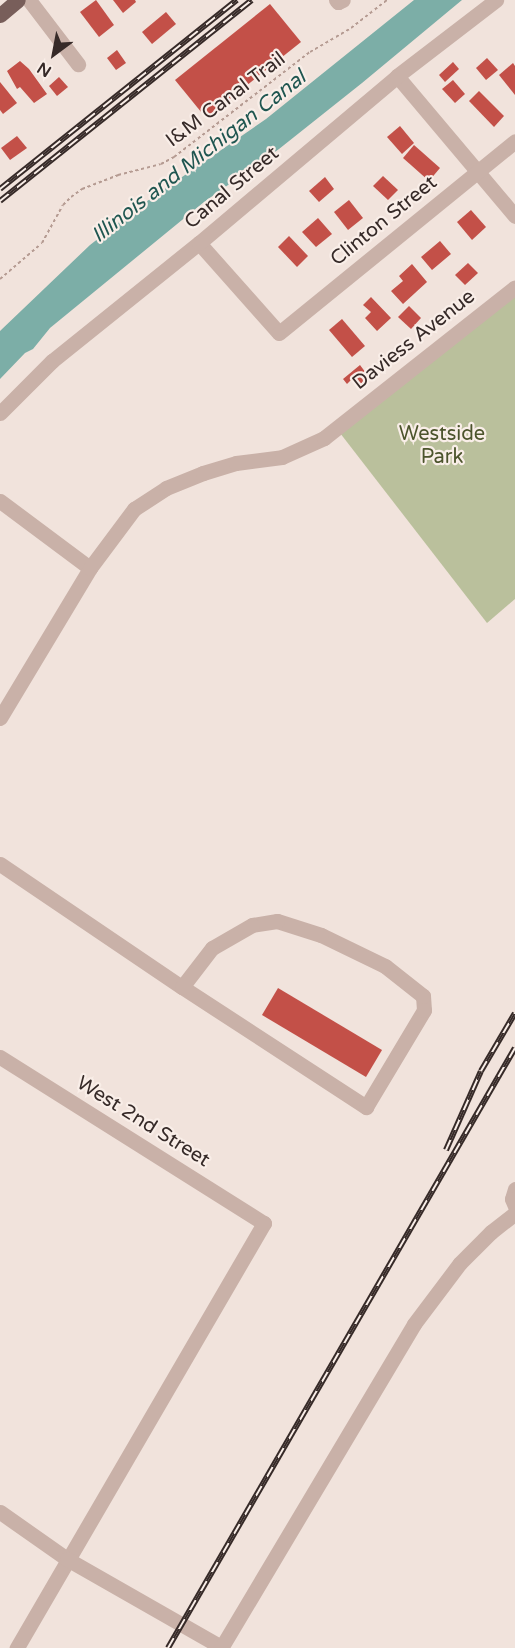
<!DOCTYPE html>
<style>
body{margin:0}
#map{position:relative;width:515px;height:1648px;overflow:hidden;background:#f1e3dc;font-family:"Varela Round",sans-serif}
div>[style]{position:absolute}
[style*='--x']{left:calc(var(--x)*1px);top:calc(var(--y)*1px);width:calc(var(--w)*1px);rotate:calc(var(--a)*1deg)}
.green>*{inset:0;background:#bac09c}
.water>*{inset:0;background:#7caea7}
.building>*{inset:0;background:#c35048}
.path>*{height:2px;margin-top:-1px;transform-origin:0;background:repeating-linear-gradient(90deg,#b59b92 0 3px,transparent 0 6px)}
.minor>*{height:15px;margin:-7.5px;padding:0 7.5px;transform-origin:7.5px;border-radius:7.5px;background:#c9b1a8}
.major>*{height:15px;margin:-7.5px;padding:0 7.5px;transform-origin:7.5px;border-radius:7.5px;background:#785e5a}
.rail>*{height:6px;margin-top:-3px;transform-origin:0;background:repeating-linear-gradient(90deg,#f9eee8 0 11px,#362a28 0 22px);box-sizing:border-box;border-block:2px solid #362a28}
span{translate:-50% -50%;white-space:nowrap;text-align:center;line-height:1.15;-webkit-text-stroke:4.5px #f9eee8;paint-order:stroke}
.street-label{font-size:20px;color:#362a28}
.park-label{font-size:20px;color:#4c542c}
.water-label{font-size:21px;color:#1f5650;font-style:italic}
.north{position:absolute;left:24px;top:24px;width:60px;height:60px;-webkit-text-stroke:4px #f9eee8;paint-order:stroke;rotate:212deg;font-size:16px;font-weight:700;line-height:24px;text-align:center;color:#362a28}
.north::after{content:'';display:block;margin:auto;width:21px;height:27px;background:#362a28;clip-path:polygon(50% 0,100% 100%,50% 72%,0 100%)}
</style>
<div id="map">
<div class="green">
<i style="clip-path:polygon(515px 295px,515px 599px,487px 623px,340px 433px)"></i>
</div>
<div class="water">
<i style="clip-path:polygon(414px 0,462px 0,362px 83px,279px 149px,204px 202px,50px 328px,33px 349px,25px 353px,0 379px,0 331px,90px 245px,140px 206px,266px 119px)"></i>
</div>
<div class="building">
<i style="clip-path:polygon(96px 0,114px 25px,99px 37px,80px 12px)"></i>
<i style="clip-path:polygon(113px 0,135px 0,136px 2px,123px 13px)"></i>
<i style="clip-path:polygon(270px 4px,301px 42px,206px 118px,175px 80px)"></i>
<i style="clip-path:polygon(166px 12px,176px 24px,152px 44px,142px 32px)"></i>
<i style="clip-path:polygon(117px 50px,126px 63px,116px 70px,107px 58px)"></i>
<i style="clip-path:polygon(487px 58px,498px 70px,486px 80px,476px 68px)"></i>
<i style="clip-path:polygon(20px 61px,29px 69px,47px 94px,34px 103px,20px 87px,17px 89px,7px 71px)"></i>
<i style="clip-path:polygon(453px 62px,459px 69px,445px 82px,439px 75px)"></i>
<i style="clip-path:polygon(513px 63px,515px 66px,515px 95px,499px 75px)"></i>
<i style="clip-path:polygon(59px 77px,68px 87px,57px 96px,49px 86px)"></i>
<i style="clip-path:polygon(453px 80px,465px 94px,455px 103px,442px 89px)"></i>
<i style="clip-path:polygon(0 82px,17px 103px,3px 114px,0 110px)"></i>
<i style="clip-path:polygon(479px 91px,504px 116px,494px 127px,469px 101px)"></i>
<i style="clip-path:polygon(400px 126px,414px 143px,402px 154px,387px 137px)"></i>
<i style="clip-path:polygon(17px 136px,27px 148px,10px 160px,1px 148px)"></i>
<i style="clip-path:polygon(414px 145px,440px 168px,429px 181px,403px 158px)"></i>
<i style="clip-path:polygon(383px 176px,398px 190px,388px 200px,373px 186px)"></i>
<i style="clip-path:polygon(325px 177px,334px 189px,319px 202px,309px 191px)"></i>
<i style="clip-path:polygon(349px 200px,363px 218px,348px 230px,334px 212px)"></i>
<i style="clip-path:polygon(471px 210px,486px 227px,472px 240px,457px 222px)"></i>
<i style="clip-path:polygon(318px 218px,332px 234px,316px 247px,302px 232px)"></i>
<i style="clip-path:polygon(289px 236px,308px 256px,297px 267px,278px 247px)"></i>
<i style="clip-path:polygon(440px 241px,451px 254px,432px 270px,421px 257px)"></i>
<i style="clip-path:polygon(468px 263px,478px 273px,465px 285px,455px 275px)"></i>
<i style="clip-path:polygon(412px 264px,427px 282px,403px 304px,391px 291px,403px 281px,399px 276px)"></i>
<i style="clip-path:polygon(371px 297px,391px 318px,377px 331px,365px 318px,371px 312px,363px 305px)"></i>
<i style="clip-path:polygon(409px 306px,421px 318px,411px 329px,398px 317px)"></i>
<i style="clip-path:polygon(342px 319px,365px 346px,352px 357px,329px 330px)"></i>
<i style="clip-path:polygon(360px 365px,369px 377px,357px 387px,351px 380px,347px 384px,343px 379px)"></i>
<i style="clip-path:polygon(278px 988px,382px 1050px,366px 1077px,262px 1015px)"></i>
</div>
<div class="path">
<i style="--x:0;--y:279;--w:55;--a:-40.6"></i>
<i style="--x:42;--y:243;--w:43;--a:-61.1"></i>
<i style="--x:63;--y:205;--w:11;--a:-45"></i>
<i style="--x:71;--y:197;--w:14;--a:-36"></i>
<i style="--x:82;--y:189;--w:39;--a:-21"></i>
<i style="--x:118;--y:175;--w:44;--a:-14.3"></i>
<i style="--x:161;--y:164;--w:15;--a:-28"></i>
<i style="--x:174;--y:157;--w:172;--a:-37.7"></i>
<i style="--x:310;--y:52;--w:48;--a:-30.3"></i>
<i style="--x:351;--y:28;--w:46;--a:-37.9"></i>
</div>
<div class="minor">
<i style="--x:29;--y:0;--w:81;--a:52.6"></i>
<i style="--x:336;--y:0;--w:3;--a:45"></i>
<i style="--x:338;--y:2;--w:5;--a:-22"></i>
<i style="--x:397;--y:76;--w:183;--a:49.9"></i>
<i style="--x:199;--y:243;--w:120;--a:48.4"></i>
<i style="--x:279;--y:333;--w:304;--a:-39.1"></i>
<i style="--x:0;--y:413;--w:74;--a:-45"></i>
<i style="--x:52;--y:361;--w:189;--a:-38.8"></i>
<i style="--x:199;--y:243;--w:259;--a:-40.1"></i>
<i style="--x:397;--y:76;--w:125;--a:-37.5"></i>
<i style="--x:0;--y:501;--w:112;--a:36.7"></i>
<i style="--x:0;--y:718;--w:175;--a:-59"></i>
<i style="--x:90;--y:568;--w:74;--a:-53.3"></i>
<i style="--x:134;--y:509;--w:38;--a:-33"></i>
<i style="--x:166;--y:488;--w:40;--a:-22"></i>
<i style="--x:203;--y:473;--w:34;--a:-17"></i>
<i style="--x:236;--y:463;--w:46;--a:-7.4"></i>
<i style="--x:282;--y:457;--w:46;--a:-24.3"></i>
<i style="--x:324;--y:438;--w:243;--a:-38.3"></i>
<i style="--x:0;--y:864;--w:220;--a:34.1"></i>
<i style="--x:182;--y:987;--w:220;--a:33.1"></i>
<i style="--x:366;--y:1107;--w:113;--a:-59.1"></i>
<i style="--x:424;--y:1010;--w:14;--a:-94"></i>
<i style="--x:423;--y:996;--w:48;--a:-141.7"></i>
<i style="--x:385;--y:966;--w:71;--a:-154.2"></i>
<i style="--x:321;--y:935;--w:46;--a:-162.3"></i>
<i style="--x:277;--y:921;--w:25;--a:171"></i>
<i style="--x:252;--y:925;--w:46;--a:150.1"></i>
<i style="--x:212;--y:948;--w:49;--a:127.6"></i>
<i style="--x:0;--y:1057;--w:312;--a:32.2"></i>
<i style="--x:264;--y:1223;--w:492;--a:120.2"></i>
<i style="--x:515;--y:1189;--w:10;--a:107"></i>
<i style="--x:512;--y:1199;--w:8;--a:67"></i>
<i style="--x:0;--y:1512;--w:82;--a:35"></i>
<i style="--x:67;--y:1559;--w:177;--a:29.7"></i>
<i style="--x:221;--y:1648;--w:377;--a:-59.2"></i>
<i style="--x:414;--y:1324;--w:76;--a:-53"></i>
<i style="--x:460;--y:1263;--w:44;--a:-45"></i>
<i style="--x:491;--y:1232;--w:31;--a:-38"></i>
</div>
<div class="major">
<i style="--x:0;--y:15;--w:23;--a:-40"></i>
</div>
<div class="rail">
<i style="--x:0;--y:189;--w:303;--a:-38.6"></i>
<i style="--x:0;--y:201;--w:322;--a:-38.6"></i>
<i style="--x:446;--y:1150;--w:86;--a:-66.1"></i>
<i style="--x:481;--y:1071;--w:67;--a:-59.6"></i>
<i style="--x:168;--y:1648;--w:693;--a:-59.96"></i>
</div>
<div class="street-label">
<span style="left:226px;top:100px;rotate:-37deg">I&amp;M Canal Trail</span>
<span style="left:232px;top:188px;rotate:-40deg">Canal Street</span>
<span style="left:384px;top:221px;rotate:-39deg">Clinton Street</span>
<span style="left:414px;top:340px;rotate:-38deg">Daviess Avenue</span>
<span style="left:143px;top:1122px;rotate:32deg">West 2nd Street</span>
</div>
<div class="park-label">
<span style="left:442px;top:446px">Westside<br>Park</span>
</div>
<div class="water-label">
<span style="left:199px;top:157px;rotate:-38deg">Illinois and Michigan Canal</span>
</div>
<div class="north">N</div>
</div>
